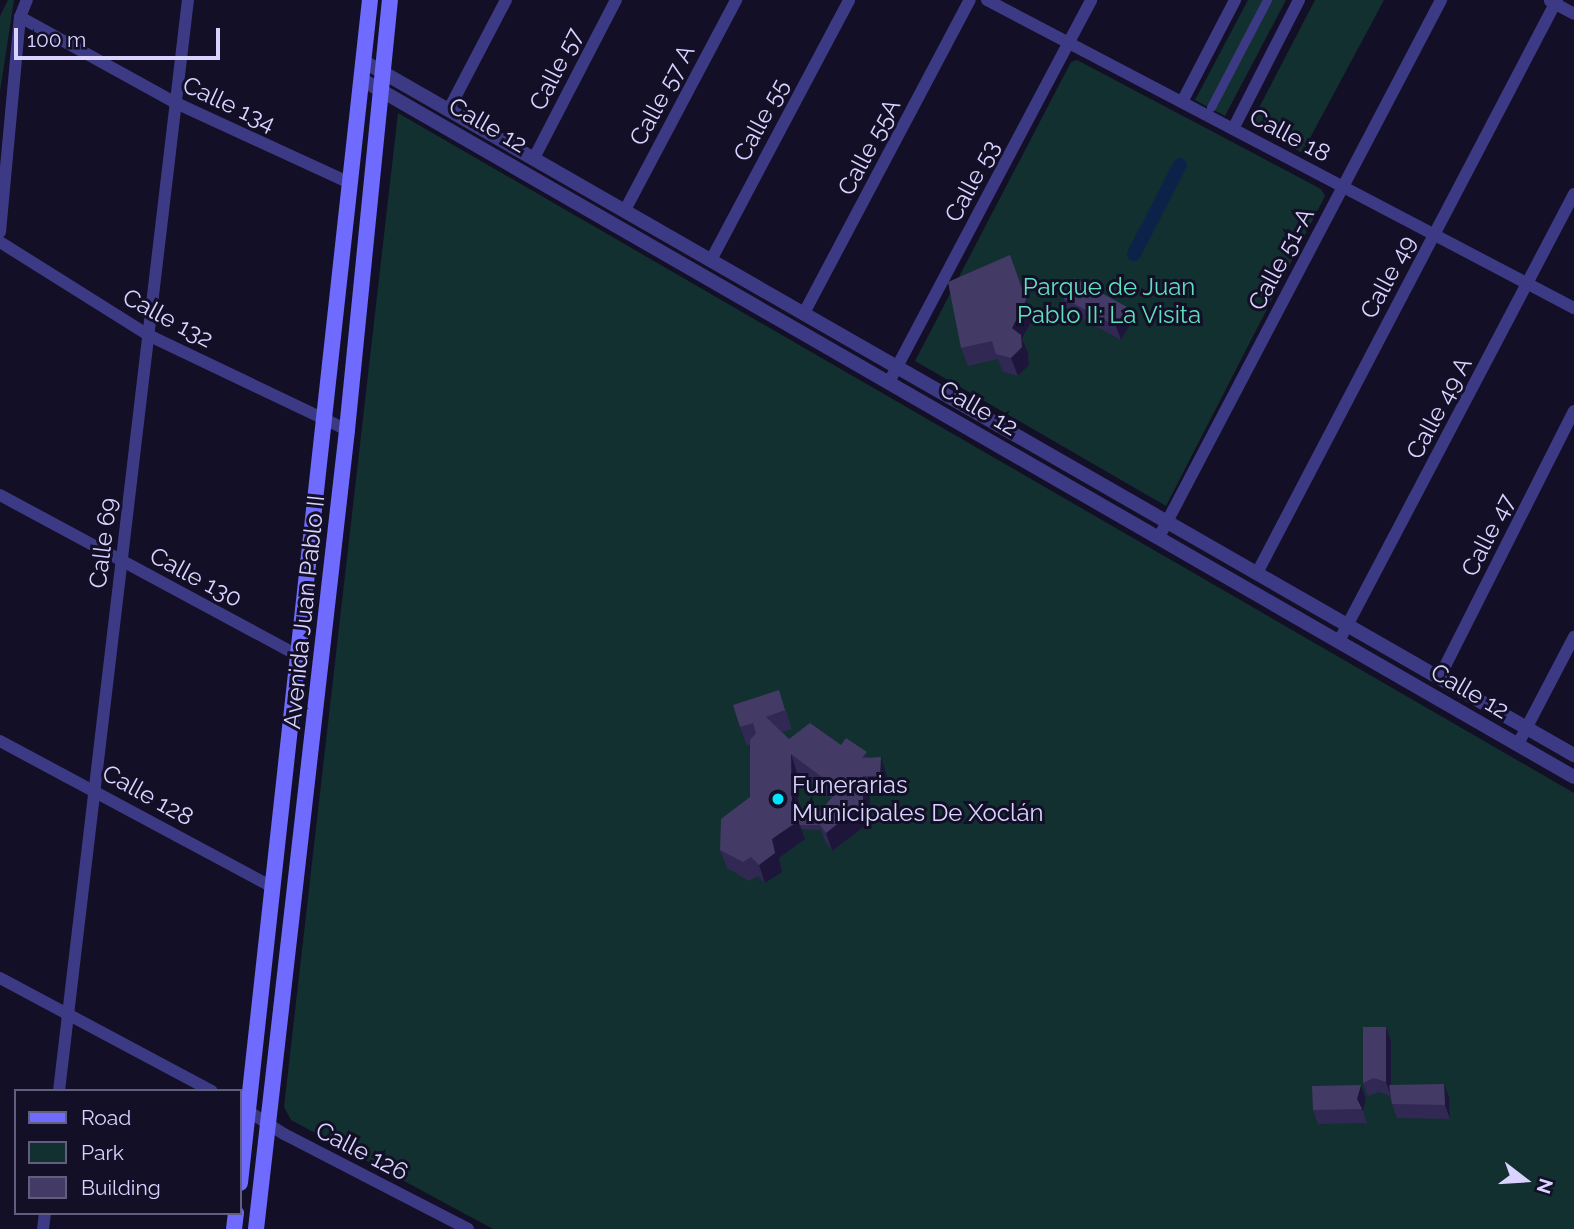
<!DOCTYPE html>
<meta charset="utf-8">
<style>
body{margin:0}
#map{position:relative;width:1574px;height:1229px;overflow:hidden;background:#130f26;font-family:Raleway,sans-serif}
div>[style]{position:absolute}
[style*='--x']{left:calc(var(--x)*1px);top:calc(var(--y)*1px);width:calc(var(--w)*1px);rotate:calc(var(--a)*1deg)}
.green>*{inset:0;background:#12302f}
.canal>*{height:14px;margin:-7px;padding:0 7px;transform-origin:7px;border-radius:7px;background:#0c2248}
.pedestrian>*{height:9px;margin:-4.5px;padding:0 4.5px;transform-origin:4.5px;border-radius:4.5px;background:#3d3a85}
.minor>*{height:12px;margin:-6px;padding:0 6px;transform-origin:6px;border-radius:6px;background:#3d3a85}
.tertiary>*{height:14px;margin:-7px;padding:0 7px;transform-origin:7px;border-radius:7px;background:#3d3a85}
.secondary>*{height:16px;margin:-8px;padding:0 8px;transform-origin:8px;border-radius:8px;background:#6f6bff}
.wall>*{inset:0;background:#312854}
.shaded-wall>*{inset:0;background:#1d163a}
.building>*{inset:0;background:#433a66}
.dots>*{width:19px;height:19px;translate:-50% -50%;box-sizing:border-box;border:4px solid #130f26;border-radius:50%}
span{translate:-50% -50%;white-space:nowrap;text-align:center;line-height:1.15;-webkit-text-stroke:6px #130f26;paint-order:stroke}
.street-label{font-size:24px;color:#d9d4ff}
.park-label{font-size:24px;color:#5fe0c0}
.poi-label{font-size:24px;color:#d9d4ff}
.left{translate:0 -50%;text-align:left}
.legend{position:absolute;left:14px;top:1089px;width:228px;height:126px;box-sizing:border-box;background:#130f26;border:2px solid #625e7d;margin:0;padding:9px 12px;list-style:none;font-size:21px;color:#d9d4ff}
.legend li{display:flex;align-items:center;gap:14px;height:35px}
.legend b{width:35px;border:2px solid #625e7d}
.north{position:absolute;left:1490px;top:1145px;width:70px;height:70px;-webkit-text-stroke:5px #130f26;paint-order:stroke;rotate:107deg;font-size:19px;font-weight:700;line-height:28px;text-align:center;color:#d9d4ff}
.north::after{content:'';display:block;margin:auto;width:24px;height:32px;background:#d9d4ff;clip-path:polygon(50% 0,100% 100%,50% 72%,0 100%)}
.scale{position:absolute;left:14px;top:28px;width:206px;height:32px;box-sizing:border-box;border:4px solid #d9d4ff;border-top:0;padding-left:9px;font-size:21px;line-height:24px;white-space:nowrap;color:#d9d4ff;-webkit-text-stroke:5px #130f26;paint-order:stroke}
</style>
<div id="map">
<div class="green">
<i style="clip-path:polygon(8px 0,14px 0,0 92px,0 16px)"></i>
<i style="clip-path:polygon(1248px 0,1286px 0,1225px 116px,1195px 100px)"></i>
<i style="clip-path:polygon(1315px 0,1384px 0,1302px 153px,1251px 123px)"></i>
<i style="clip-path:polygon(1077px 60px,1321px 189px,1325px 196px,1166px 506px,915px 361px,1071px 62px)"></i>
<i style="clip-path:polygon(398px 113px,1574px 793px,1574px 1229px,493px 1229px,291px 1120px,284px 1107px)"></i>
</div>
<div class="canal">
<i style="--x:1134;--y:254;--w:100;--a:-62.7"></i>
</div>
<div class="pedestrian">
<i style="--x:1211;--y:107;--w:121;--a:-62.4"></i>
</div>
<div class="minor">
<i style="--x:987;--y:0;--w:663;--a:27.69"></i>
<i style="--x:1550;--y:1;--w:27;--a:28"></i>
<i style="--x:20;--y:17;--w:178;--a:28.9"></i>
<i style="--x:176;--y:103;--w:192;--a:24.7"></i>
<i style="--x:1182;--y:102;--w:115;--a:-62.5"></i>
<i style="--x:449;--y:109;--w:123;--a:-62.4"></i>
<i style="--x:1233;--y:129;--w:145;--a:-62.9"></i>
<i style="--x:534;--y:158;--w:178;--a:-62.6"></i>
<i style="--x:625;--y:210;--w:238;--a:-62.1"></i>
<i style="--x:0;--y:232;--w:216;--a:-84.7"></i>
<i style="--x:20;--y:17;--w:18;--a:-68"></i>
<i style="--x:0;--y:242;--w:175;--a:32.1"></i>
<i style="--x:148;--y:335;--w:221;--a:25.5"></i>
<i style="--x:711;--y:260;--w:294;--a:-62"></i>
<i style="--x:804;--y:313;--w:354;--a:-62.1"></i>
<i style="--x:889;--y:382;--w:432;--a:-62.1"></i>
<i style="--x:0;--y:495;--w:340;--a:28.3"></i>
<i style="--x:1159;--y:537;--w:607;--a:-62.29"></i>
<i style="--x:1257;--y:573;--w:647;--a:-62.37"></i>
<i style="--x:1339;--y:641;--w:505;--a:-62.27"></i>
<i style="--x:1439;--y:678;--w:299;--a:-63.2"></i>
<i style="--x:0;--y:741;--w:311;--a:28.2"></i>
<i style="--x:1518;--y:744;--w:121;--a:-62.4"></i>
<i style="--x:0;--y:978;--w:240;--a:28.1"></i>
<i style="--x:59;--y:1091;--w:1099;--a:-83.26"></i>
<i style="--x:240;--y:1106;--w:52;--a:32.5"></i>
<i style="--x:284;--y:1134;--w:207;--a:27.3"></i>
<i style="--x:43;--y:1229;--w:16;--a:-83"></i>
</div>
<div class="tertiary">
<i style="--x:363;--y:61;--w:1396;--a:29.82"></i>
<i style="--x:361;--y:79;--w:1399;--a:29.92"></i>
</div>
<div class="secondary">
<i style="--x:240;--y:1183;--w:1190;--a:-83.73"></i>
<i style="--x:234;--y:1229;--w:16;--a:-83"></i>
<i style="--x:256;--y:1229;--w:804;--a:-83.5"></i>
<i style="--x:347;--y:430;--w:432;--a:-84.3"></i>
</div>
<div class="wall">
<i style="clip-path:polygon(1010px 255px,1033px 318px,1022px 339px,1028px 353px,1029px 365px,1018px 376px,1003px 372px,998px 359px,968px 366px,961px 348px)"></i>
<i style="clip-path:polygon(1063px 298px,1132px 321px,1121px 340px,1068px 311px)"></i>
<i style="clip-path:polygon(evenodd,785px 708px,792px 729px,782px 732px,789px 739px,841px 745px,869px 758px,887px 776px,887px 794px,870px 794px,870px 822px,832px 851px,825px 841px,821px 830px,801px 829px,805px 839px,779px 858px,782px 872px,765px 883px,758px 876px,749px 881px,727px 868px,720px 850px,750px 797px,750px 744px,747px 746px,740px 727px,785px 708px,797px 773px,831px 798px,819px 816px,799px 818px,797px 773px)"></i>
<i style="clip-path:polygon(1386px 1027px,1391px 1041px,1391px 1085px,1449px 1097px,1450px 1119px,1397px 1118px,1392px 1104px,1390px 1096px,1379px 1092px,1368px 1096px,1363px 1083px)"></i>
<i style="clip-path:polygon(1361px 1085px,1366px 1099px,1363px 1111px,1367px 1123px,1318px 1124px,1313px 1110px)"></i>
</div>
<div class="shaded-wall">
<i style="clip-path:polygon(1026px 300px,1033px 318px,1022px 339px,1028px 353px,1029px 365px,1018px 376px,1011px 358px,1012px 328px)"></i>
<i style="clip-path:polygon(1127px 307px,1132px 321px,1121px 340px,1116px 326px)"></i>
<i style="clip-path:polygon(791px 754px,797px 773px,799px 823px,805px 839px,779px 858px,782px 872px,765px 883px,759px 865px,772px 839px)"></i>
<i style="clip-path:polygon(881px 757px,887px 776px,887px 794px,880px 776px)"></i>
<i style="clip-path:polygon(863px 776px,870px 794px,870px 822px,832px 851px,826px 833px)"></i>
<i style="clip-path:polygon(1386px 1027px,1391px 1041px,1391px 1096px,1386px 1082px)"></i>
<i style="clip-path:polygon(1444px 1084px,1449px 1097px,1450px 1119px,1445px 1105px)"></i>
<i style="clip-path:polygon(1361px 1085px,1366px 1099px,1363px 1111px,1357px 1099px)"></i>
</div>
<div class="building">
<i style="clip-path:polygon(1010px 255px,1026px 300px,1012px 328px,1021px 335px,1022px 347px,1011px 358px,996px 354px,992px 341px,961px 348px,948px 282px)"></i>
<i style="clip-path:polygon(1074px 278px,1127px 307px,1116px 326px,1063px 298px)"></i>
<i style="clip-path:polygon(779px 690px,785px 710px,766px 717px,789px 739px,810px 723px,841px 745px,846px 738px,867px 752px,862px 758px,881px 757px,880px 776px,863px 776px,863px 804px,826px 833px,818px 822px,819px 812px,839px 790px,791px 754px,792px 804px,798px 821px,772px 839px,775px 853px,759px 865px,751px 857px,743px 862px,720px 850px,721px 819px,750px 797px,750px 740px,756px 733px,753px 723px,740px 727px,733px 705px)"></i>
<i style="clip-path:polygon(819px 816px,819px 825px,800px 825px,797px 818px)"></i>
<i style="clip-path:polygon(1363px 1027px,1386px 1027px,1386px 1082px,1374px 1078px,1363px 1083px)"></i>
<i style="clip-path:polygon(1444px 1084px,1445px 1105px,1392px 1104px,1389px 1085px)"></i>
<i style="clip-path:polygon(1361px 1085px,1357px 1099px,1362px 1109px,1313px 1110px,1312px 1086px)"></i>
</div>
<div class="dots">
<i style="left:778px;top:799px;background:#00e5ff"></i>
</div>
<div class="street-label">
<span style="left:556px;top:69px;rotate:-63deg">Calle 57</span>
<span style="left:662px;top:95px;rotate:-62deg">Calle 57 A</span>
<span style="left:229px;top:104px;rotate:25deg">Calle 134</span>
<span style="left:761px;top:120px;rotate:-62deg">Calle 55</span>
<span style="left:488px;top:125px;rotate:30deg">Calle 12</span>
<span style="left:1290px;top:135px;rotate:28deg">Calle 18</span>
<span style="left:869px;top:147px;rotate:-62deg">Calle 55A</span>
<span style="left:972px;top:181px;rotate:-62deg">Calle 53</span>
<span style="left:1281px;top:259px;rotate:-62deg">Calle 51-A</span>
<span style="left:1388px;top:277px;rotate:-62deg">Calle 49</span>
<span style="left:168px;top:318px;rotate:28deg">Calle 132</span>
<span style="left:979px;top:408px;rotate:30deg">Calle 12</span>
<span style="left:1439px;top:408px;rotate:-62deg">Calle 49 A</span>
<span style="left:1488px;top:535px;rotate:-63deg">Calle 47</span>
<span style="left:103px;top:543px;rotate:-83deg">Calle 69</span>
<span style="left:196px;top:577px;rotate:28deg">Calle 130</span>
<span style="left:304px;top:612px;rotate:-84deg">Avenida Juan Pablo II</span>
<span style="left:1470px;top:691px;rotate:30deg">Calle 12</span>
<span style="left:148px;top:795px;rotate:29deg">Calle 128</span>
<span style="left:362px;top:1151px;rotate:27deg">Calle 126</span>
</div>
<div class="park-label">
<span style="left:1109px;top:301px">Parque de Juan<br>Pablo II: La Visita</span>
</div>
<div class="poi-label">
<span class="left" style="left:792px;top:799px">Funerarias<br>Municipales De Xoclán</span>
</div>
<ul class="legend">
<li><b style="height:9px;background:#6f6bff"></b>Road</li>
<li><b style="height:19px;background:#12302f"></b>Park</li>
<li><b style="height:19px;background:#433a66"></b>Building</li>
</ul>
<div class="north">N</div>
<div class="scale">100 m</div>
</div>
